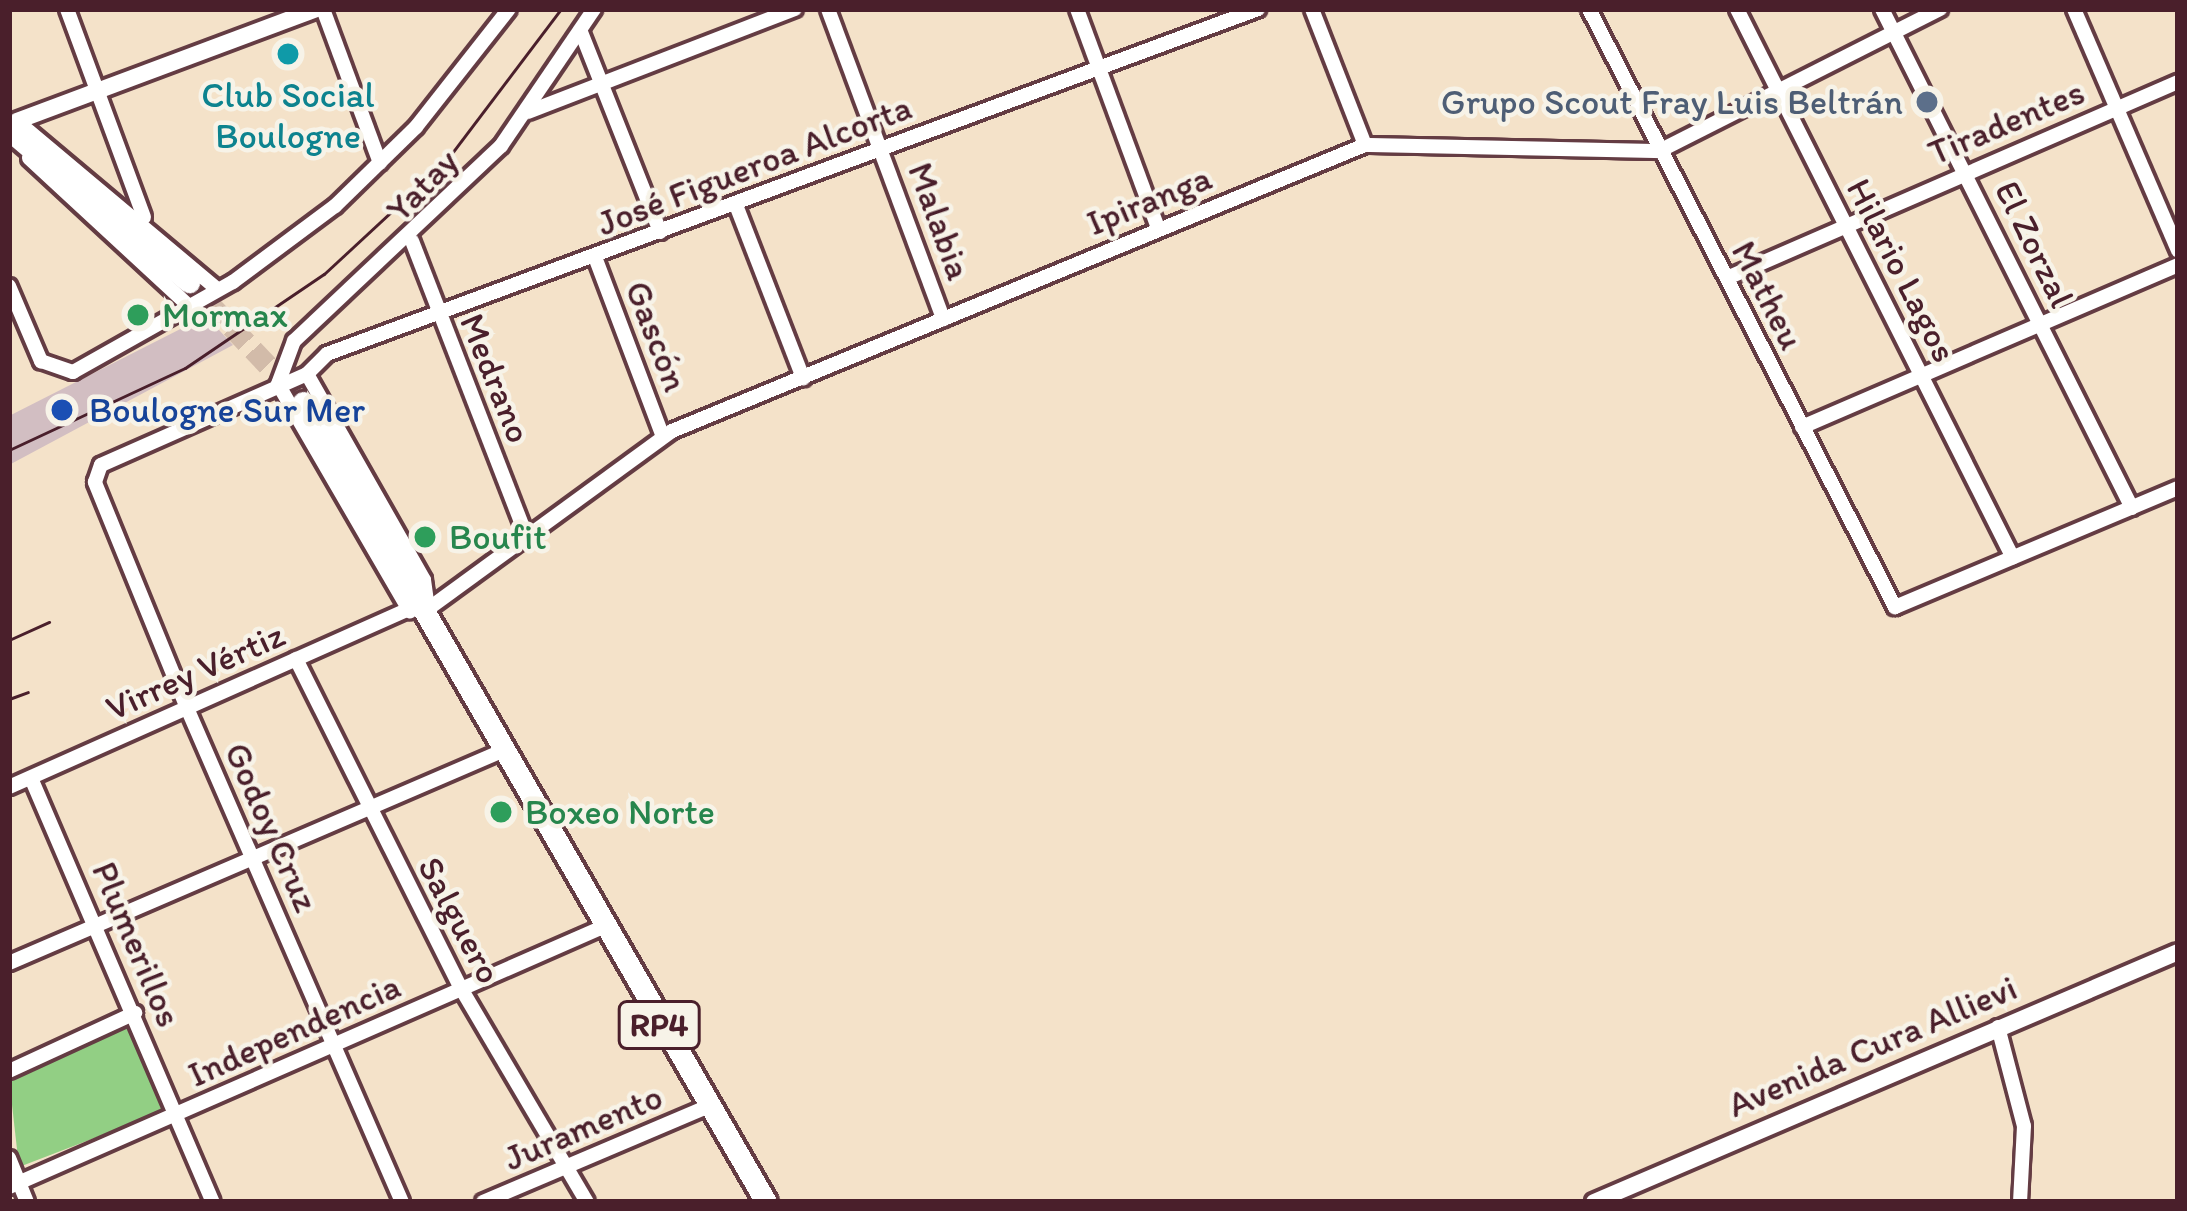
<!DOCTYPE html>
<meta charset="utf-8">
<style>
body{margin:0}
#map{position:relative;width:2187px;height:1211px;overflow:hidden;background:#f4e2c9;font-family:Itim,sans-serif}
div>[style]{position:absolute}
[style*='--x']{left:calc(var(--x)*1px);top:calc(var(--y)*1px);width:calc(var(--w)*1px);rotate:calc(var(--a)*1deg)}
.industrial>*{inset:0;background:#d2bec2}
.green>*{inset:0;background:#92cf84}
.primary-tunnel>*{height:21px;margin-top:-10.5px;transform-origin:0;background:repeating-linear-gradient(90deg,#d2bba9 0 21px,transparent 0 31px)}
.roads{filter:drop-shadow(3px 0 #643c43) drop-shadow(-3px 0 #643c43) drop-shadow(0 3px #643c43) drop-shadow(0 -3px #643c43)}
.minor>*{height:14px;margin:-7px;padding:0 7px;transform-origin:7px;border-radius:7px;background:#fff}
.tertiary>*{height:16px;margin:-8px;padding:0 8px;transform-origin:8px;border-radius:8px;background:#fff}
.primary>*{height:21px;margin:-10.5px;padding:0 10.5px;transform-origin:10.5px;border-radius:10.5px;background:#fff}
.rail>*{height:3px;margin:-1.5px;padding:0 1.5px;transform-origin:1.5px;border-radius:1.5px;background:#4a1f2b}
.dots>*{width:33px;height:33px;translate:-50% -50%;box-sizing:border-box;border:6px solid #f7f3e8;border-radius:50%}
span{translate:-50% -50%;white-space:nowrap;text-align:center;line-height:1.15;-webkit-text-stroke:9px #f7f3e8;paint-order:stroke}
.shield-label span{padding:3px 9px;background:#f7f3e8;border:3px solid;border-radius:9px;-webkit-text-stroke-width:0}
.shield-label{font-size:33px;color:#4a1f2b;font-weight:700}
.culture-label{font-size:36px;color:#0d838f}
.service-label{font-size:36px;color:#4e5e75}
.right{translate:-100% -50%;text-align:right}
.street-label{font-size:36px;color:#4a1f2b}
.leisure-label{font-size:36px;color:#27864d}
.left{translate:0 -50%;text-align:left}
.transit-label{font-size:36px;color:#164399}
.frame{position:absolute;inset:0;border:12px solid #4a1f2b;pointer-events:none}
</style>
<div id="map">
<div class="industrial">
<i style="clip-path:polygon(206px 316px,233px 345px,9px 465px,9px 416px)"></i>
</div>
<div class="green">
<i style="clip-path:polygon(133px 1021px,170px 1109px,19px 1167px,9px 1078px)"></i>
</div>
<div class="primary-tunnel">
<i style="--x:189;--y:282;--w:166;--a:46.5"></i>
</div>
<div class="roads">
<div class="minor">
<i style="--x:67;--y:9;--w:222;--a:69.7"></i>
<i style="--x:323;--y:9;--w:164;--a:69.7"></i>
<i style="--x:828;--y:9;--w:331;--a:69.6"></i>
<i style="--x:1077;--y:9;--w:233;--a:69.7"></i>
<i style="--x:1312;--y:9;--w:146;--a:68.7"></i>
<i style="--x:1589;--y:9;--w:672;--a:62.9"></i>
<i style="--x:1895;--y:607;--w:307;--a:-22.8"></i>
<i style="--x:1737;--y:9;--w:614;--a:63.31"></i>
<i style="--x:1882;--y:9;--w:558;--a:63.39"></i>
<i style="--x:2074;--y:9;--w:263;--a:66.7"></i>
<i style="--x:581;--y:32;--w:215;--a:68.4"></i>
<i style="--x:528;--y:112;--w:286;--a:-21.1"></i>
<i style="--x:17;--y:121;--w:261;--a:40"></i>
<i style="--x:29;--y:158;--w:217;--a:42.8"></i>
<i style="--x:736;--y:205;--w:186;--a:68.8"></i>
<i style="--x:412;--y:241;--w:318;--a:68.8"></i>
<i style="--x:595;--y:257;--w:192;--a:69.3"></i>
<i style="--x:1727;--y:278;--w:492;--a:-23.5"></i>
<i style="--x:9;--y:286;--w:82;--a:66.9"></i>
<i style="--x:41;--y:361;--w:34;--a:19"></i>
<i style="--x:73;--y:372;--w:184;--a:-29.4"></i>
<i style="--x:233;--y:282;--w:127;--a:-36.7"></i>
<i style="--x:335;--y:206;--w:113;--a:-44.3"></i>
<i style="--x:416;--y:127;--w:150;--a:-51.8"></i>
<i style="--x:307;--y:374;--w:237;--a:60.4"></i>
<i style="--x:424;--y:580;--w:29;--a:82"></i>
<i style="--x:428;--y:609;--w:302;--a:-36.1"></i>
<i style="--x:672;--y:431;--w:750;--a:-22.43"></i>
<i style="--x:1365;--y:145;--w:294;--a:1.2"></i>
<i style="--x:1659;--y:151;--w:315;--a:-26.8"></i>
<i style="--x:278;--y:384;--w:46;--a:-69.6"></i>
<i style="--x:294;--y:341;--w:284;--a:-43.3"></i>
<i style="--x:501;--y:146;--w:166;--a:-55.8"></i>
<i style="--x:278;--y:384;--w:263;--a:59.9"></i>
<i style="--x:1802;--y:427;--w:409;--a:-23.3"></i>
<i style="--x:296;--y:659;--w:370;--a:63.4"></i>
<i style="--x:462;--y:990;--w:246;--a:59.5"></i>
<i style="--x:31;--y:778;--w:461;--a:66.8"></i>
<i style="--x:9;--y:787;--w:435;--a:-24"></i>
<i style="--x:9;--y:963;--w:537;--a:-23.27"></i>
<i style="--x:1998;--y:1027;--w:102;--a:75.3"></i>
<i style="--x:2024;--y:1126;--w:76;--a:93"></i>
<i style="--x:9;--y:1071;--w:139;--a:-24.7"></i>
<i style="--x:9;--y:1158;--w:48;--a:67.8"></i>
<i style="--x:9;--y:1187;--w:648;--a:-23.64"></i>
<i style="--x:402;--y:1202;--w:539;--a:-113.52"></i>
<i style="--x:187;--y:708;--w:244;--a:-112.2"></i>
<i style="--x:95;--y:482;--w:18;--a:-71"></i>
<i style="--x:101;--y:465;--w:225;--a:-23.8"></i>
<i style="--x:307;--y:374;--w:28;--a:-45"></i>
<i style="--x:327;--y:354;--w:993;--a:-20.33"></i>
<i style="--x:483;--y:1202;--w:243;--a:-23"></i>
</div>
<div class="tertiary">
<i style="--x:17;--y:121;--w:319;--a:-20.5"></i>
<i style="--x:1594;--y:1202;--w:635;--a:-23.17"></i>
</div>
<div class="primary">
<i style="--x:9;--y:130;--w:236;--a:40.2"></i>
<i style="--x:303;--y:402;--w:188;--a:58.9"></i>
<i style="--x:393;--y:557;--w:745;--a:59.96"></i>
</div>
</div>
<div class="rail">
<i style="--x:9;--y:450;--w:194;--a:-25"></i>
<i style="--x:185;--y:368;--w:168;--a:-34.1"></i>
<i style="--x:324;--y:274;--w:166;--a:-42.8"></i>
<i style="--x:446;--y:161;--w:191;--a:-52.9"></i>
<i style="--x:9;--y:640;--w:44;--a:-24.2"></i>
<i style="--x:9;--y:699;--w:20;--a:-20"></i>
</div>
<div class="dots">
<i style="left:288px;top:54px;background:#0f9aa8"></i>
<i style="left:1927px;top:102px;background:#5c6f8a"></i>
<i style="left:138px;top:315px;background:#2e9e5b"></i>
<i style="left:62px;top:410px;background:#1a4fb4"></i>
<i style="left:425px;top:537px;background:#2e9e5b"></i>
<i style="left:501px;top:812px;background:#2e9e5b"></i>
</div>
<div class="shield-label">
<span style="left:659px;top:1025px">RP4</span>
</div>
<div class="culture-label">
<span style="left:288px;top:115px">Club Social<br>Boulogne</span>
</div>
<div class="service-label">
<span class="right" style="left:1903px;top:102px">Grupo Scout Fray Luis Beltrán</span>
</div>
<div class="street-label">
<span style="left:2006px;top:122px;rotate:-23deg">Tiradentes</span>
<span style="left:754px;top:165px;rotate:-21deg">José Figueroa Alcorta</span>
<span style="left:422px;top:185px;rotate:-46deg">Yatay</span>
<span style="left:1149px;top:200px;rotate:-22deg">Ipiranga</span>
<span style="left:940px;top:221px;rotate:70deg">Malabia</span>
<span style="left:2035px;top:244px;rotate:64deg">El Zorzal</span>
<span style="left:1902px;top:270px;rotate:63deg">Hilario Lagos</span>
<span style="left:1768px;top:295px;rotate:63deg">Matheu</span>
<span style="left:657px;top:336px;rotate:69deg">Gascón</span>
<span style="left:496px;top:378px;rotate:68deg">Medrano</span>
<span style="left:195px;top:671px;rotate:-24deg">Virrey Vértiz</span>
<span style="left:272px;top:827px;rotate:66deg">Godoy Cruz</span>
<span style="left:460px;top:920px;rotate:62deg">Salguero</span>
<span style="left:137px;top:944px;rotate:67deg">Plumerillos</span>
<span style="left:294px;top:1030px;rotate:-24deg">Independencia</span>
<span style="left:1872px;top:1046px;rotate:-23deg">Avenida Cura Allievi</span>
<span style="left:583px;top:1127px;rotate:-23deg">Juramento</span>
</div>
<div class="leisure-label">
<span class="left" style="left:162px;top:315px">Mormax</span>
<span class="left" style="left:449px;top:537px">Boufit</span>
<span class="left" style="left:525px;top:812px">Boxeo Norte</span>
</div>
<div class="transit-label">
<span class="left" style="left:89px;top:410px">Boulogne Sur Mer</span>
</div>
<div class="frame"></div>
</div>
